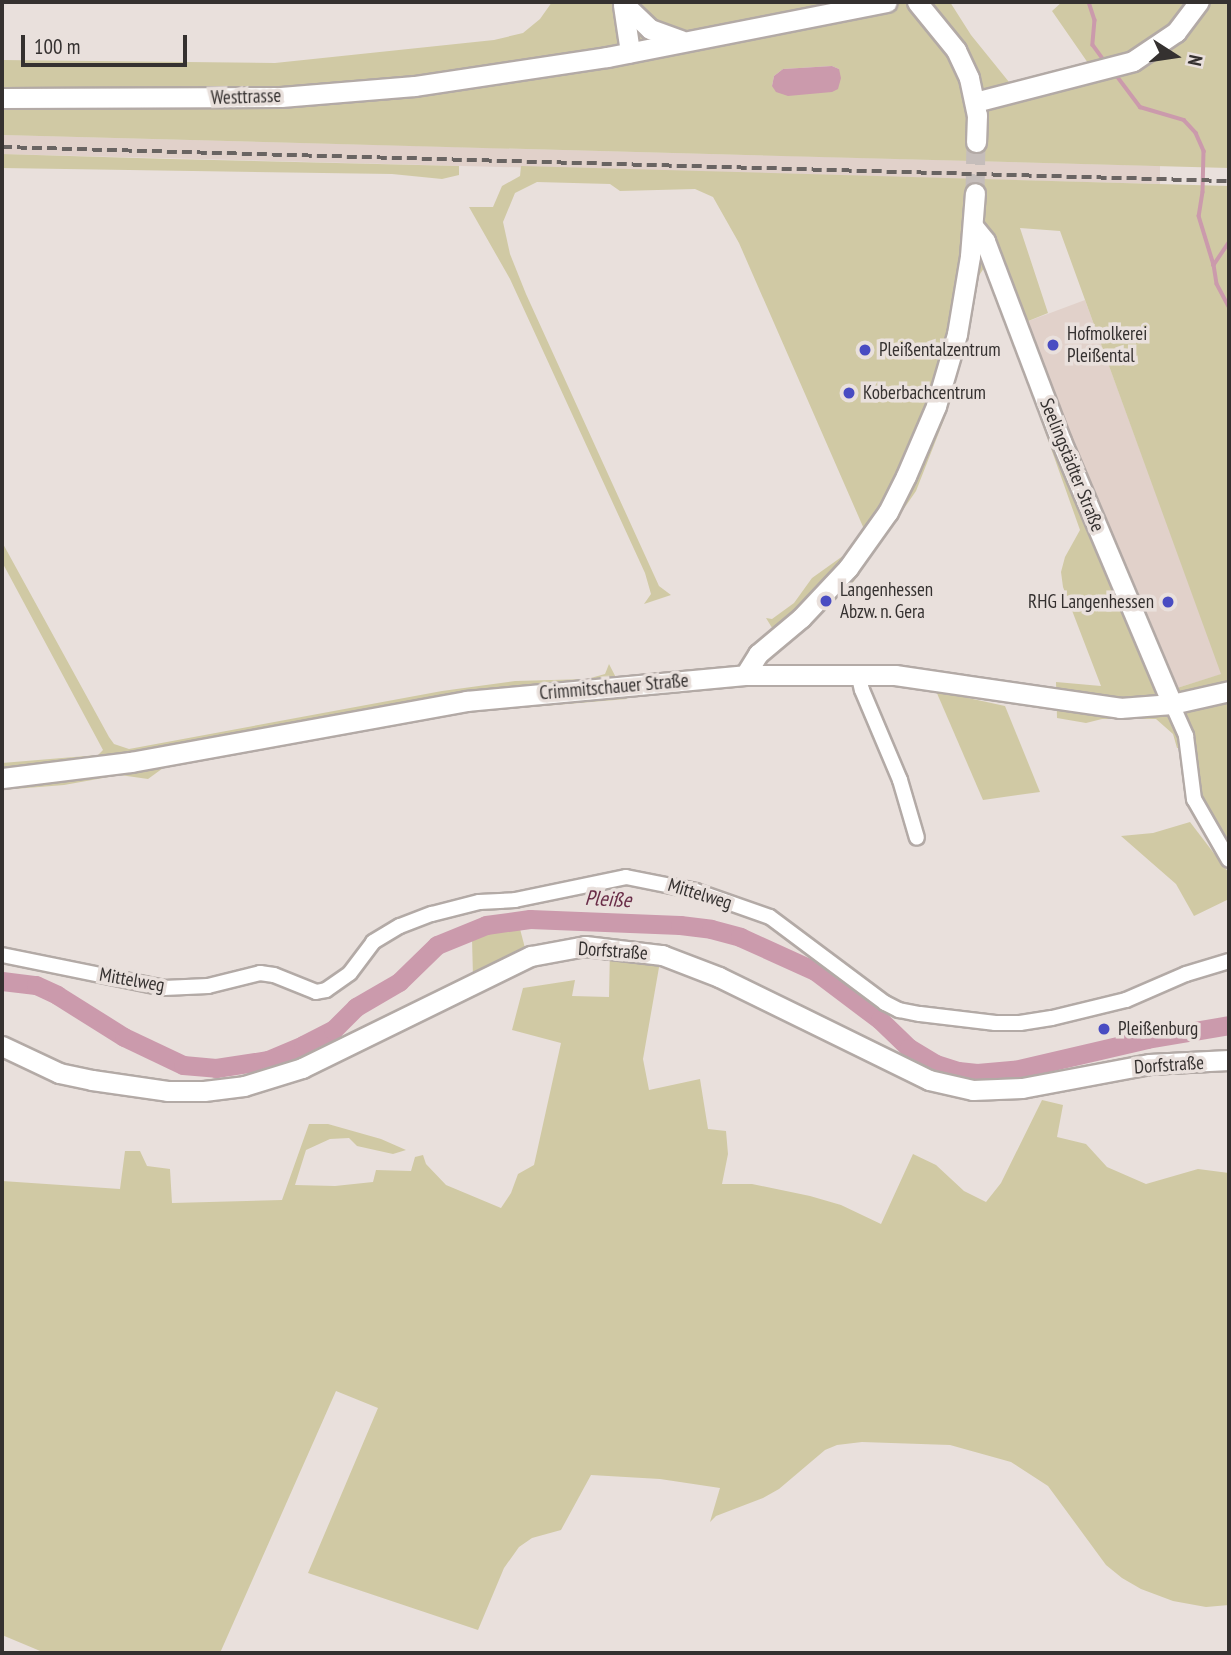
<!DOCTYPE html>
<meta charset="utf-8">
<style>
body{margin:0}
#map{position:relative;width:1231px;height:1655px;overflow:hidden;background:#e9e0dc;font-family:"PT Sans Narrow",sans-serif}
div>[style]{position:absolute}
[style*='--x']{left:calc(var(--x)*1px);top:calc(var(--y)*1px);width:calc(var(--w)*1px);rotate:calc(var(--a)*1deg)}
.built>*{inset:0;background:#e1d1ca}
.green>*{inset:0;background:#d0c9a4}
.water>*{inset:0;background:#cb9aac}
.stream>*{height:3.5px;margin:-1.75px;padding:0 1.75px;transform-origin:1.75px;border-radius:1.75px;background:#cb9aac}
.river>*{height:19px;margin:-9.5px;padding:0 9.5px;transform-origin:9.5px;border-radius:9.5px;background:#cb9aac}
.secondary-tunnel>*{height:19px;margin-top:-9.5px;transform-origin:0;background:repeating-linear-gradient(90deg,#c5bdba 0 19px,transparent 0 29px)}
.roads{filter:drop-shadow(2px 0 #b3aaa6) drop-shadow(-2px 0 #b3aaa6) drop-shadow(0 2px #b3aaa6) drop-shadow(0 -2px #b3aaa6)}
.street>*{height:14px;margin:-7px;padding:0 7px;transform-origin:7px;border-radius:7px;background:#fff}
.secondary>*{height:19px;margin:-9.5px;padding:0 9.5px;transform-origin:9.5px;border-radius:9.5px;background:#fff}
.rail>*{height:3.5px;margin-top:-1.75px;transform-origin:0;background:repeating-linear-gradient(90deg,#696462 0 10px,transparent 0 15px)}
.dots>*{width:19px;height:19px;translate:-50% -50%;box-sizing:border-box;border:4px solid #e9e0dc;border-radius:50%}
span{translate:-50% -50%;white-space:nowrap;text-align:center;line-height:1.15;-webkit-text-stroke:7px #e9e0dc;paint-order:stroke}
.street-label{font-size:19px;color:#353130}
.poi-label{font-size:19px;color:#353130}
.left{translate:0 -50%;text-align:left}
.right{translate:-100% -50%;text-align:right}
.water-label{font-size:21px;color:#6a2d48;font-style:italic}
.frame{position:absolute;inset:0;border:4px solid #353130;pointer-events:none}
.north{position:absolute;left:1140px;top:21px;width:70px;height:70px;-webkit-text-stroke:5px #e9e0dc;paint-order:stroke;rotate:102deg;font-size:19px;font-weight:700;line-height:28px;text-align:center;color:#353130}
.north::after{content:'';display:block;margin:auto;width:24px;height:32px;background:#353130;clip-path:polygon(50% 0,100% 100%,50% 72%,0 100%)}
.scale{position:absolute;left:21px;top:35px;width:166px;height:32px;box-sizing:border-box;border:4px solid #353130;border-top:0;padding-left:9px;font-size:21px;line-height:24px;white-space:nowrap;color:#353130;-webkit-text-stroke:5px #e9e0dc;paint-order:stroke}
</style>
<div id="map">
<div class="built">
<i style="clip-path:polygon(2px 135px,1160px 166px,1160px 184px,2px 154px)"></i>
<i style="clip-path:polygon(1085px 300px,1222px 674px,1174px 689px,1015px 326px)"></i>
</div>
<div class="green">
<i style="clip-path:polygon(evenodd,552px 2px,950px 2px,971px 35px,1009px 82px,1088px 63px,1052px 11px,1062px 2px,1229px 2px,1229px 168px,2px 135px,2px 60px,275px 63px,494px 40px,523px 33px,540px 19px,552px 2px,832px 66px,839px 69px,772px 86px,774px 76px,783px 69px,832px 66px)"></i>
<i style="clip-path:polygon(2px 154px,171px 159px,459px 166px,459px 175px,442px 179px,392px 174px,2px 168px)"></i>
<i style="clip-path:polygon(evenodd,521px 166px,1229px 186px,1229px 845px,1225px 845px,1204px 809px,1196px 777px,1196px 748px,1177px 748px,1173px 734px,1156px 719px,1102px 719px,1086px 723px,1057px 718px,1056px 682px,1101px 686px,1063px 587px,1061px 572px,1065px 557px,1080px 530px,986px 265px,976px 280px,945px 417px,916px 491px,850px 587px,782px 644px,766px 618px,772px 619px,794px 603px,812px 578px,847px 553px,864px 529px,739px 243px,713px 197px,695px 189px,620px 191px,610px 184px,537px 182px,515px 193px,503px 222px,510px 254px,526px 294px,659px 586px,671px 595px,644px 604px,651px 594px,645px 573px,510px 279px,469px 207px,493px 207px,502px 186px,520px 176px,521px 166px,1020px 228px,1060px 231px,1221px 674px,1174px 689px,1016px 326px,1048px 313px,1020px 228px)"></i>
<i style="clip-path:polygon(2px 542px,109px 737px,114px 744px,129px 749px,442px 691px,515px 681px,587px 679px,605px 674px,609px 664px,627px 699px,449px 714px,170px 763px,148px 779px,120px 775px,64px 785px,2px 790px,2px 763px,98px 755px,103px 750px,2px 562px)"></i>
<i style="clip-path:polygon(936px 691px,1005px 706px,1040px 792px,983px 800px)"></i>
<i style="clip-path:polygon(1190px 822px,1229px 873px,1229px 899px,1194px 916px,1176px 884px,1121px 836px,1153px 833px)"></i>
<i style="clip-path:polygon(519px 925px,526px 952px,473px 977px,472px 939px,486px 931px)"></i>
<i style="clip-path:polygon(610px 949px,661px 956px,643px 1059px,649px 1090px,700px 1079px,708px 1129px,726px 1131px,728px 1154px,722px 1184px,752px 1184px,810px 1196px,841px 1205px,881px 1224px,913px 1154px,936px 1165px,964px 1191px,986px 1202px,1001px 1183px,1042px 1100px,1063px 1105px,1057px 1137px,1086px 1144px,1107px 1167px,1146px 1184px,1198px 1169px,1229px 1173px,1229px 1605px,1206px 1607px,1173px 1601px,1141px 1589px,1122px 1578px,1106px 1565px,1048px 1486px,1011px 1462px,950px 1445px,862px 1442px,837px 1445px,825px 1450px,779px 1489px,763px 1498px,716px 1516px,710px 1522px,720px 1488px,660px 1479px,591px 1475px,561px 1530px,532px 1538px,519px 1547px,504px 1568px,478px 1630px,308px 1573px,378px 1408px,336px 1391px,220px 1653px,45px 1653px,2px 1635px,2px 1181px,120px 1189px,125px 1151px,140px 1151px,147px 1166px,170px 1169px,172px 1203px,282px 1200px,309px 1124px,328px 1124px,381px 1139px,406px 1150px,393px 1154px,357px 1146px,349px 1138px,330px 1139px,306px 1150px,295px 1185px,335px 1186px,373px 1182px,376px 1170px,411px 1171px,415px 1157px,423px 1155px,426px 1164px,446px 1185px,501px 1208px,511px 1193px,518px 1174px,534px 1165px,561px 1043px,512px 1030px,523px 988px,575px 980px,572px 996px,609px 997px)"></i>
</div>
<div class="water">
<i style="clip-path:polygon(832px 66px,839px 69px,841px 78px,838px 89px,832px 92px,788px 96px,776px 92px,772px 86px,774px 76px,783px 69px)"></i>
</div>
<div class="stream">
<i style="--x:1089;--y:2;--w:19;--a:72"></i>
<i style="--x:1095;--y:20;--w:25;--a:95"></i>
<i style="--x:1093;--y:45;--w:19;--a:54"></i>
<i style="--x:1117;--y:76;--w:39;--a:53"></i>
<i style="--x:1140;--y:107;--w:46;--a:16.5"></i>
<i style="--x:1184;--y:120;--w:18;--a:47"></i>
<i style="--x:1196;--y:133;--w:20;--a:66"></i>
<i style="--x:1204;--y:151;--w:41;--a:91.4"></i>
<i style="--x:1203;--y:192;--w:24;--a:99"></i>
<i style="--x:1199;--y:216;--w:51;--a:73"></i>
<i style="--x:1229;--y:243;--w:27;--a:124"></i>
<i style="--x:1214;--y:265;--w:19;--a:81"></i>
<i style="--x:1217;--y:284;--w:26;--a:62"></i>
</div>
<div class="river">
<i style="--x:2;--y:981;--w:34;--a:7"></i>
<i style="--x:36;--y:985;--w:23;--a:25"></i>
<i style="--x:57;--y:995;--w:79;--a:32.1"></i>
<i style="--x:124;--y:1037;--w:65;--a:25.4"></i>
<i style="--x:183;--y:1065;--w:33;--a:5"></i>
<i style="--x:216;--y:1068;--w:53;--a:-8.7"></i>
<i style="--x:268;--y:1060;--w:38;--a:-23"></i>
<i style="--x:303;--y:1045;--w:34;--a:-27"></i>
<i style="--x:333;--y:1030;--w:33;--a:-45"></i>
<i style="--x:356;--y:1007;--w:50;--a:-30.2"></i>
<i style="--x:399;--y:982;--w:53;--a:-44.2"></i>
<i style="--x:437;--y:945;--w:53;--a:-22.2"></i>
<i style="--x:486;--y:925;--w:44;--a:-7.8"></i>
<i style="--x:530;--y:919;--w:150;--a:2.3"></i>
<i style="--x:680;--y:925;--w:31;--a:7"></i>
<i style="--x:711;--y:929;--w:30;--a:15"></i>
<i style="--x:740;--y:937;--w:82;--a:24.4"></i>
<i style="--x:815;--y:971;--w:81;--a:37"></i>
<i style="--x:880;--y:1020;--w:40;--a:44"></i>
<i style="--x:909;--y:1048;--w:31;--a:31"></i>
<i style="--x:936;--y:1064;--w:23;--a:18"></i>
<i style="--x:958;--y:1071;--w:19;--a:6"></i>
<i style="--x:977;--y:1073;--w:37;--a:-5"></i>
<i style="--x:1014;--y:1070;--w:137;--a:-13.1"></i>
<i style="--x:1147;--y:1039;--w:83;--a:-9.7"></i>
</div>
<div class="secondary-tunnel">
<i style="--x:975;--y:193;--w:51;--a:-88.9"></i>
</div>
<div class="roads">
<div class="street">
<i style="--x:858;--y:673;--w:17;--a:77"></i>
<i style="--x:862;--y:690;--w:98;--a:67.1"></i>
<i style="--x:900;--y:780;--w:60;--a:73.7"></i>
<i style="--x:1172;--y:704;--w:35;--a:66"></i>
<i style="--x:1186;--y:736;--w:64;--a:82.8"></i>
<i style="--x:1194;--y:799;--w:70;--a:60.2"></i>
<i style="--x:2;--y:955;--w:165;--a:11.5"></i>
<i style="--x:164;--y:988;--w:44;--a:-2.6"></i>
<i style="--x:208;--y:986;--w:54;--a:-14"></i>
<i style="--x:260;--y:973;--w:14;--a:8"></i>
<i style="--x:274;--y:975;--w:45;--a:22"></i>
<i style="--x:316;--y:992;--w:10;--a:-11"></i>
<i style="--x:326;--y:990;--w:29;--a:-35"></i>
<i style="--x:350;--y:973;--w:39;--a:-53"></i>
<i style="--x:373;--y:942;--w:31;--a:-31"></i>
<i style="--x:400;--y:926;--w:34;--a:-21"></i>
<i style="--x:432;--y:914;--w:49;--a:-14.3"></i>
<i style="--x:479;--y:902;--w:36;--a:-3"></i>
<i style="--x:515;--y:900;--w:113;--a:-11.7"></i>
<i style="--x:626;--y:877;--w:71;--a:11.3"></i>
<i style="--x:696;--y:891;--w:78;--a:19.4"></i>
<i style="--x:770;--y:917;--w:144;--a:36.8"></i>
<i style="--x:885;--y:1003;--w:16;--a:27"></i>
<i style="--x:899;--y:1010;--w:21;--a:11"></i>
<i style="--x:920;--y:1014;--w:76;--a:6.8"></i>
<i style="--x:995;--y:1023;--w:25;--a:0"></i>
<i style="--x:1020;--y:1023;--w:32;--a:-9"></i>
<i style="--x:1052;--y:1018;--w:76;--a:-13.7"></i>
<i style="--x:1126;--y:1000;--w:65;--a:-23.4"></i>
<i style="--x:1186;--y:974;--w:45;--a:-16.8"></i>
</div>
<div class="secondary">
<i style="--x:917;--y:2;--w:62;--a:50.9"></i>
<i style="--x:956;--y:50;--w:31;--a:65"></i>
<i style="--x:969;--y:78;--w:38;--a:78"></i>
<i style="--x:977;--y:115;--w:27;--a:92"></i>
<i style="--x:623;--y:3;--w:37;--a:44"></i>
<i style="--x:650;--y:29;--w:33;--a:20"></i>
<i style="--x:623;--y:5;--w:48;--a:81.5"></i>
<i style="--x:2;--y:98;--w:279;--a:-0.2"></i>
<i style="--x:281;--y:97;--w:134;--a:-4.7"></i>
<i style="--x:415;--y:86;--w:194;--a:-8.6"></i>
<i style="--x:607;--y:57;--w:285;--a:-11.1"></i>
<i style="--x:975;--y:102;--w:163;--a:-14.5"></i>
<i style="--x:1133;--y:61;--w:52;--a:-34"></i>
<i style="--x:1176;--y:32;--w:38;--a:-53"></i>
<i style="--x:973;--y:226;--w:19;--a:51"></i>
<i style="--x:985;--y:241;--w:214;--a:69.2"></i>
<i style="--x:1061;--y:441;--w:285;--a:67.1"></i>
<i style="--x:745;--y:675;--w:25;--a:-58"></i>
<i style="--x:758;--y:654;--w:56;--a:-39.9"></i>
<i style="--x:801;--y:618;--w:69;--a:-46.8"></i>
<i style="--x:848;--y:568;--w:69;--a:-54.5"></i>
<i style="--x:888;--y:512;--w:40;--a:-63.4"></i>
<i style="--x:906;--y:476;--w:76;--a:-66.8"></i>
<i style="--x:936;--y:406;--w:75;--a:-73.7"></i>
<i style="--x:957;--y:334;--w:79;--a:-80.5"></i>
<i style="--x:970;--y:256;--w:63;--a:-85.5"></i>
<i style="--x:2;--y:778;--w:130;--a:-7.1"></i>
<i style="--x:131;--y:762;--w:341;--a:-10.3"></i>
<i style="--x:466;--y:701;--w:280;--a:-5.3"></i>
<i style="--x:745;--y:675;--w:150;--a:0"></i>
<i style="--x:895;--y:675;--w:227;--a:8.3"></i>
<i style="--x:1120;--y:708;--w:52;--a:-4.4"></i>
<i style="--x:1172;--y:704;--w:58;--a:-12.8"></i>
<i style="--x:2;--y:1046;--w:63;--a:25.3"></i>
<i style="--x:59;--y:1073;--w:34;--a:12"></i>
<i style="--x:92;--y:1080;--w:76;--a:8.3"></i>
<i style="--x:167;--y:1091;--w:37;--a:0"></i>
<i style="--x:204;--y:1091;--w:40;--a:-7.1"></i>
<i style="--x:244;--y:1086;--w:61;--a:-17.2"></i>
<i style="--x:302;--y:1068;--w:255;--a:-26.1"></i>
<i style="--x:531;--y:956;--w:55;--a:-10.5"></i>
<i style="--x:585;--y:946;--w:78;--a:6.7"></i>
<i style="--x:662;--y:955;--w:61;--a:21.1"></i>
<i style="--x:719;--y:977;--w:234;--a:26.1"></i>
<i style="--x:929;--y:1080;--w:45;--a:12.8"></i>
<i style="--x:973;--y:1090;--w:49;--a:-2.3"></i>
<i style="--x:1022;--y:1088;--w:129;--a:-10.7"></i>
<i style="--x:1149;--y:1064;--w:80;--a:-2.9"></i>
</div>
</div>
<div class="rail">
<i style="--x:2;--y:147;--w:1227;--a:1.59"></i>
</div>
<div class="dots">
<i style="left:1053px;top:345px;background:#494cc2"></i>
<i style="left:865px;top:350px;background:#494cc2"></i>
<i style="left:849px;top:393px;background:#494cc2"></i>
<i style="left:826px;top:601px;background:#494cc2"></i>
<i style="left:1168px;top:602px;background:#494cc2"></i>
<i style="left:1104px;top:1029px;background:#494cc2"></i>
</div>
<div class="street-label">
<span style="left:246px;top:97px;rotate:-2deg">Westtrasse</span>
<span style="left:1072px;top:465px;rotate:68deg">Seelingstädter Straße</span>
<span style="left:614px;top:687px;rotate:-5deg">Crimmitschauer Straße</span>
<span style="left:700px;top:894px;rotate:17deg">Mittelweg</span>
<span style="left:613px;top:951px;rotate:4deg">Dorfstraße</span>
<span style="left:132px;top:980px;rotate:10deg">Mittelweg</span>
<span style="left:1169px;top:1065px;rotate:-4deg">Dorfstraße</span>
</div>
<div class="poi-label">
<span class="left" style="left:1067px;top:345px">Hofmolkerei<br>Pleißental</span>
<span class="left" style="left:879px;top:350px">Pleißentalzentrum</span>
<span class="left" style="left:863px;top:393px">Koberbachcentrum</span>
<span class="left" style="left:840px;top:601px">Langenhessen<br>Abzw. n. Gera</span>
<span class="right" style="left:1154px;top:602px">RHG Langenhessen</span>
<span class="left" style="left:1118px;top:1029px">Pleißenburg</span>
</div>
<div class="water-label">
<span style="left:608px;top:899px;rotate:3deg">Pleiße</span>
</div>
<div class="frame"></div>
<div class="north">N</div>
<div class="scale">100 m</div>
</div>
